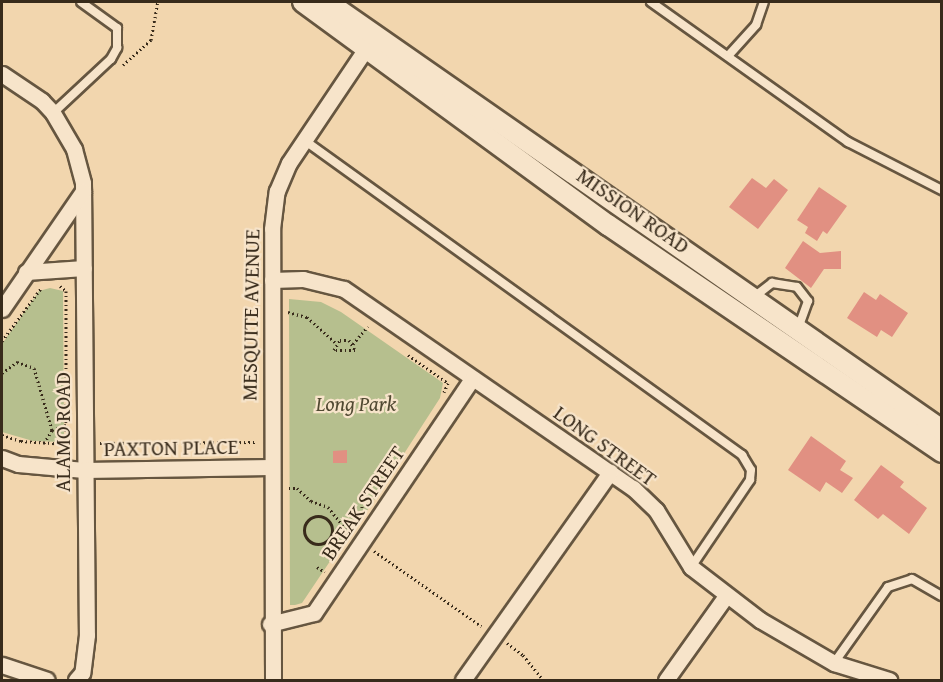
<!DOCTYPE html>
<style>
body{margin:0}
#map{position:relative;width:943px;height:682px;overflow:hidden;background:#f2d6ae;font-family:"Gentium Book Plus",serif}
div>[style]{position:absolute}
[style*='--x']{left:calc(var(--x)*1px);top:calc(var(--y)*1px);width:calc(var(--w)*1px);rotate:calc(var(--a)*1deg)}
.green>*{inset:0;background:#b6bf8e}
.building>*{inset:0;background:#e19082}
.path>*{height:3px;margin-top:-1.5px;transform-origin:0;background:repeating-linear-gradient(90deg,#382b1b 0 1.5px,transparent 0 4.5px)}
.path>.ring{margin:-1.5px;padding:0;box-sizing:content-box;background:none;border:3px solid #382b1b;border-radius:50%}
.roads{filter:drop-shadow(2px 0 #665640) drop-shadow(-2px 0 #665640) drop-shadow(0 2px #665640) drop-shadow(0 -2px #665640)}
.service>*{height:8px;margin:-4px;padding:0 4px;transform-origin:4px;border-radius:4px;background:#f7e4ca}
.minor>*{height:15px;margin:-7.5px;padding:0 7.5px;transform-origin:7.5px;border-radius:7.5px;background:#f7e4ca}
.tertiary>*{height:20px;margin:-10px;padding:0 10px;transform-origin:10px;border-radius:10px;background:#f7e4ca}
span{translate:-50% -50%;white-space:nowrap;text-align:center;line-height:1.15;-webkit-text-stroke:4.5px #f7e4ca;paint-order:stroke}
.street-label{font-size:21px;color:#382b1b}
.park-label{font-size:21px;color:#514932;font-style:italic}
.frame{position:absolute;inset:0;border:3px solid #382b1b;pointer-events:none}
</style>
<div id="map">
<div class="green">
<i style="clip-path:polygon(50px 288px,63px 291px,64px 442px,33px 441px,2px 432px,2px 344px,39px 291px)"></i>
<i style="clip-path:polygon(289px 299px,321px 302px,341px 312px,443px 383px,440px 398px,365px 514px,359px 518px,302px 603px,295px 605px,290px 605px)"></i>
</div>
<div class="building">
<i style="clip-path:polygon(752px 178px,766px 188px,774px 179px,788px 190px,758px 229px,729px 207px)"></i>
<i style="clip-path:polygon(819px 187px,847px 206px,827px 234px,823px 231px,817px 241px,805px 233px,808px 227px,797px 220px)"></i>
<i style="clip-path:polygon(803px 241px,820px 253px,841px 251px,841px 269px,824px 269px,811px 288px,785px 268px)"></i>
<i style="clip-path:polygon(864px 292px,876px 300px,880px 294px,908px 313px,892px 337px,881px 330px,877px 337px,847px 318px)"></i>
<i style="clip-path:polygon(811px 436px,846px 461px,840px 470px,853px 478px,842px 493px,826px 482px,820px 492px,788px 470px)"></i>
<i style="clip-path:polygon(347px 450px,347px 463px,333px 463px,333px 451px)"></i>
<i style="clip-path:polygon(881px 465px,904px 482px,900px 487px,927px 508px,909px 534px,883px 514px,878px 519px,854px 500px)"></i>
</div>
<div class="path">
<i style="--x:123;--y:65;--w:38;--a:-42"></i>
<i style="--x:151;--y:40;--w:39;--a:-80"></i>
<i style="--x:60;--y:286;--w:8;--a:40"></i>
<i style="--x:66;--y:291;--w:153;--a:90"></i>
<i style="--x:288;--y:312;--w:20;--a:15"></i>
<i style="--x:307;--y:317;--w:39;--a:42"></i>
<i style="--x:340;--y:340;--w:9;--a:0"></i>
<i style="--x:349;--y:340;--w:12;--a:59"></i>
<i style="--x:355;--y:350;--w:21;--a:180"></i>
<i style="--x:334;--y:350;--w:12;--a:-59"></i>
<i style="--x:2;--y:341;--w:67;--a:-53.5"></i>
<i style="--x:353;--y:344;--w:23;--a:-50"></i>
<i style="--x:408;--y:355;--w:49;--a:35"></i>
<i style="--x:448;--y:383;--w:10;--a:114"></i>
<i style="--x:2;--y:373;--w:19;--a:-36"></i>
<i style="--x:17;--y:362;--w:18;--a:19"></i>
<i style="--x:34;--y:368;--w:65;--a:73.8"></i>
<i style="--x:2;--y:435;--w:20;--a:18"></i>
<i style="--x:21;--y:441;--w:46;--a:3.7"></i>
<i style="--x:44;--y:443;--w:15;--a:-58"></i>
<i style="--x:52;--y:430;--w:15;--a:-20"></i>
<i style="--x:100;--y:443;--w:155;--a:-0.4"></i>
<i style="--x:289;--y:488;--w:8;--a:0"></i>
<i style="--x:297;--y:488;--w:19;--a:43"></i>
<i style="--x:311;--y:501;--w:18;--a:19"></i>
<i style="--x:328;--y:507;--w:35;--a:51"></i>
<i style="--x:362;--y:502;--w:12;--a:90"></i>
<i class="ring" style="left:304px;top:516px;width:25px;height:25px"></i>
<i style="--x:374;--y:551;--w:131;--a:35"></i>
<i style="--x:317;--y:567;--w:9;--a:32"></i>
<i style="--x:507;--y:643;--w:20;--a:37"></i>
<i style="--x:523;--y:655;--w:32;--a:51"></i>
</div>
<div class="roads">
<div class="service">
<i style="--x:651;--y:2;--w:242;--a:35.4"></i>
<i style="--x:848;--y:142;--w:106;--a:27.1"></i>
<i style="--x:728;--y:56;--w:42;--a:-47.9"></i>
<i style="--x:756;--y:25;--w:24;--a:-71"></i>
<i style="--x:53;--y:113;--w:79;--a:-43"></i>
<i style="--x:111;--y:59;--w:13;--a:-61"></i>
<i style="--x:117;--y:48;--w:20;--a:-90"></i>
<i style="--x:117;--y:28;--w:44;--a:-144.2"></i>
<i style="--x:304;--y:140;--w:540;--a:35.72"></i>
<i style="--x:742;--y:455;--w:17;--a:59"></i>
<i style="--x:751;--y:470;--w:10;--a:96"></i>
<i style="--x:750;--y:480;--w:105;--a:124.1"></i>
<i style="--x:754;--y:297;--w:23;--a:-38"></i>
<i style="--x:772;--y:283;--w:25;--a:9"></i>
<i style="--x:797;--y:287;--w:18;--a:52"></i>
<i style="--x:808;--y:301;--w:29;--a:110"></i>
<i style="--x:834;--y:663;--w:93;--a:-54.6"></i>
<i style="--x:888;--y:587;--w:25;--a:-18"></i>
<i style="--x:912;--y:579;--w:34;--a:30"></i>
</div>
<div class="minor">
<i style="--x:2;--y:74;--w:48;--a:34"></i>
<i style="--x:42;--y:101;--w:16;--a:47"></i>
<i style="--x:53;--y:113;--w:42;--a:59.7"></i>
<i style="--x:74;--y:149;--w:35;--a:75"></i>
<i style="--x:83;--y:183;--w:452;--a:89.5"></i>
<i style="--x:87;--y:635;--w:38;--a:97"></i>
<i style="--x:82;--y:673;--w:9;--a:131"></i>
<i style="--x:26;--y:272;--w:58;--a:-3.9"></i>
<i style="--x:272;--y:280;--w:31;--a:-2"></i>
<i style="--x:303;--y:279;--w:42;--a:13.7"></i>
<i style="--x:344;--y:289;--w:351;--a:34.6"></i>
<i style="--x:633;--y:488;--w:32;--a:44"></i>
<i style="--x:656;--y:510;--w:67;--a:58.4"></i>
<i style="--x:691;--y:567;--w:87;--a:37.5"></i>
<i style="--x:760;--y:620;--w:86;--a:30.2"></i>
<i style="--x:834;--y:663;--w:58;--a:17.2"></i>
<i style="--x:2;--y:309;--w:143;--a:-55.5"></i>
<i style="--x:2;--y:458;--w:17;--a:21"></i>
<i style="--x:18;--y:464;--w:66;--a:5.2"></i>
<i style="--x:84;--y:470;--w:187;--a:-0.9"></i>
<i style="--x:270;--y:624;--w:45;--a:-14"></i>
<i style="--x:314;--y:613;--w:282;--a:-56"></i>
<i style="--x:2;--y:665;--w:47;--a:18.4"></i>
<i style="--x:273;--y:680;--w:451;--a:-90.1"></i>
<i style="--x:272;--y:229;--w:38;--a:-83"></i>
<i style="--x:277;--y:191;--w:30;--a:-67"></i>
<i style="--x:289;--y:163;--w:147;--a:-56.1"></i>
<i style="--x:463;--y:680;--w:255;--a:-54.7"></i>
<i style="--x:666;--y:680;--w:103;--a:-54.5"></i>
</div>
<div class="tertiary">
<i style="--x:303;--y:2;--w:378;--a:36.2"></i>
<i style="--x:608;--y:225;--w:404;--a:34.2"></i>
<i style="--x:327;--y:2;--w:749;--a:34.84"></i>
</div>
</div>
<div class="street-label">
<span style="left:633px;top:211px;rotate:35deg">MISSION ROAD</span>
<span style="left:251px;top:315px;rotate:-89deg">MESQUITE AVENUE</span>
<span style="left:63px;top:432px;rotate:-90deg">ALAMO ROAD</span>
<span style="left:605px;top:446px;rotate:36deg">LONG STREET</span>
<span style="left:171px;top:448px;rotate:-1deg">PAXTON PLACE</span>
<span style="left:363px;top:503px;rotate:-56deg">BREAK STREET</span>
</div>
<div class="park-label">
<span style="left:356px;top:404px">Long Park</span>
</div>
<div class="frame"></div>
</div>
